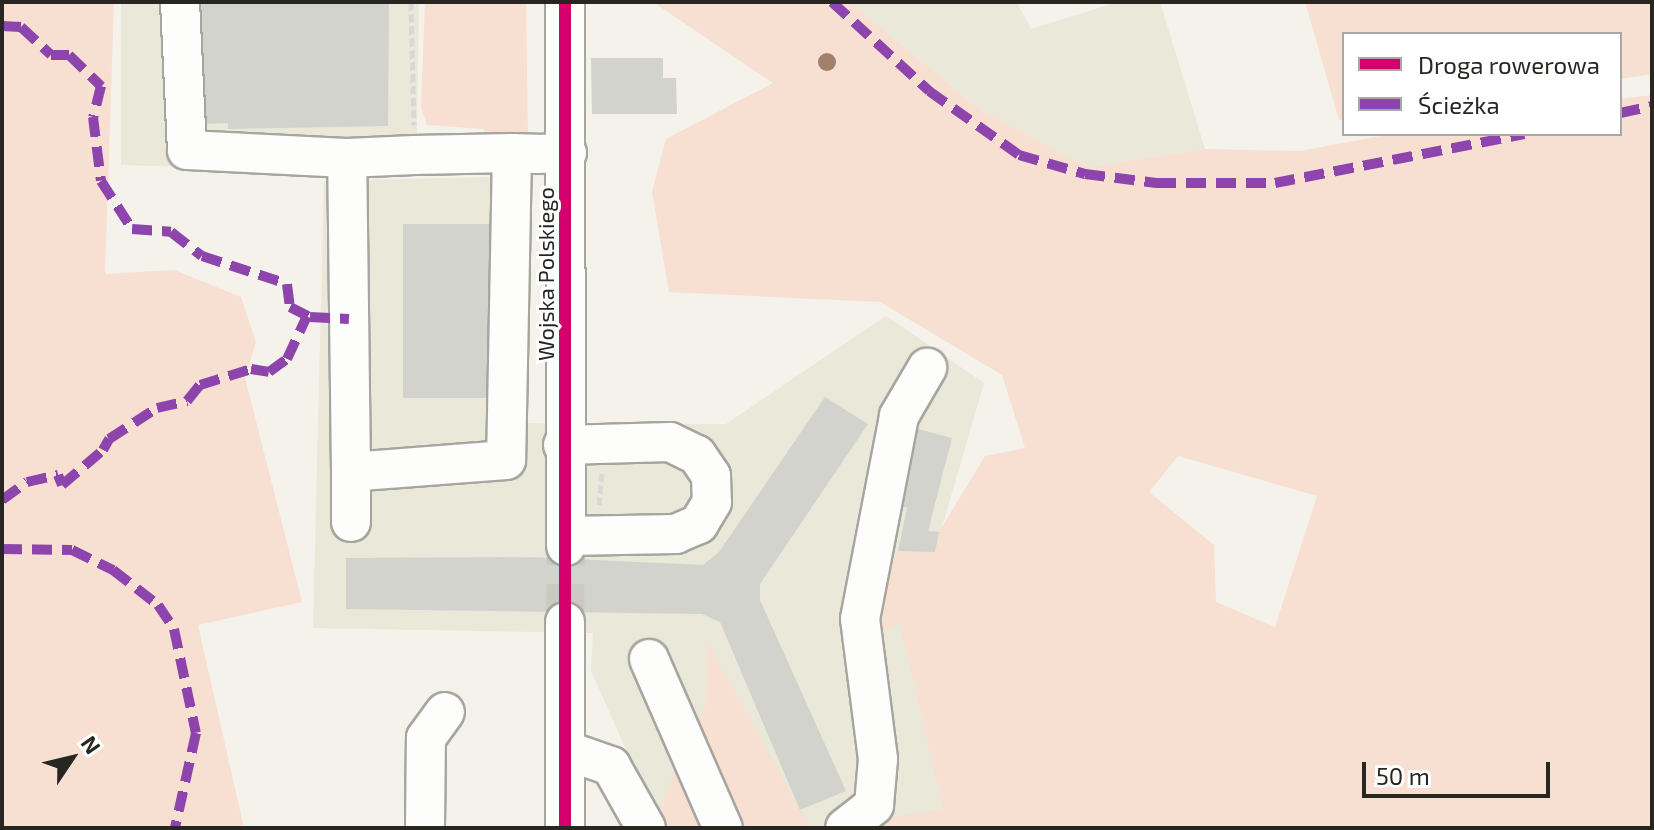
<!DOCTYPE html>
<meta charset="utf-8">
<style>
body{margin:0}
#map{position:relative;width:1654px;height:830px;overflow:hidden;background:#f4f2ea;font-family:"Exo 2",sans-serif}
div>[style]{position:absolute}
[style*='--x']{left:calc(var(--x)*1px);top:calc(var(--y)*1px);width:calc(var(--w)*1px);rotate:calc(var(--a)*1deg)}
.built>*{inset:0;background:#eae8d9}
.green>*{inset:0;background:#f7dfd2}
.building>*{inset:0;background:#d2d3cd}
.minor-tunnel>*{height:38px;margin-top:-19px;transform-origin:0;background:repeating-linear-gradient(90deg,#cbc9c2 0 38px,transparent 0 57px)}
.path>*{height:5px;margin-top:-2.5px;transform-origin:0;background:repeating-linear-gradient(90deg,#d9d8d6 0 8px,transparent 0 12px)}
.roads{filter:drop-shadow(2px 0 #a6a6a0) drop-shadow(-2px 0 #a6a6a0) drop-shadow(0 2px #a6a6a0) drop-shadow(0 -2px #a6a6a0)}
.minor>*{height:38px;margin:-19px;padding:0 19px;transform-origin:19px;border-radius:19px;background:#fdfdfc}
.quiet>*{height:10px;margin-top:-5px;transform-origin:0;background:repeating-linear-gradient(90deg,#8e44ad 0 20px,transparent 0 30px)}
.cycleway>*{height:12px;margin:-6px;padding:0 6px;transform-origin:6px;border-radius:6px;background:#d6006c}
.trees>*{width:18px;height:18px;margin:-9px;border-radius:50%;background:#a3806a}
span{translate:-50% -50%;white-space:nowrap;text-align:center;line-height:1.15;-webkit-text-stroke:6px #fff;paint-order:stroke}
.street-label{font-size:22px;color:#272621}
.frame{position:absolute;inset:0;border:4px solid #272621;pointer-events:none}
.legend{position:absolute;left:1342px;top:32px;width:280px;height:104px;box-sizing:border-box;background:#fff;border:2px solid #a9a8a6;margin:0;padding:10px 14px;list-style:none;font-size:24px;color:#272621}
.legend li{display:flex;align-items:center;gap:16px;height:40px}
.legend b{width:40px;border:2px solid #a9a8a6}
.north{position:absolute;left:32px;top:718px;width:80px;height:80px;-webkit-text-stroke:6px #fff;paint-order:stroke;rotate:55deg;font-size:22px;font-weight:700;line-height:32px;text-align:center;color:#272621}
.north::after{content:'';display:block;margin:auto;width:28px;height:36px;background:#272621;clip-path:polygon(50% 0,100% 100%,50% 72%,0 100%)}
.scale{position:absolute;left:1362px;top:762px;width:188px;height:36px;box-sizing:border-box;border:4px solid #272621;border-top:0;padding-left:10px;font-size:24px;line-height:28px;white-space:nowrap;color:#272621;-webkit-text-stroke:6px #fff;paint-order:stroke}
</style>
<div id="map">
<div class="built">
<i style="clip-path:polygon(121px 2px,419px 2px,416px 174px,121px 165px)"></i>
<i style="clip-path:polygon(850px 2px,1017px 2px,1031px 29px,1118px 2px,1160px 2px,1205px 149px,1087px 167px,979px 109px)"></i>
<i style="clip-path:polygon(526px 176px,526px 423px,726px 424px,886px 316px,984px 383px,924px 589px,925px 729px,943px 809px,925px 828px,661px 828px,591px 671px,593px 633px,313px 628px,324px 181px)"></i>
</div>
<div class="green">
<i style="clip-path:polygon(2px 2px,114px 2px,105px 274px,174px 270px,241px 297px,256px 342px,245px 378px,302px 602px,198px 625px,244px 828px,2px 828px)"></i>
<i style="clip-path:polygon(425px 2px,526px 2px,528px 140px,490px 138px,483px 129px,427px 125px,421px 108px)"></i>
<i style="clip-path:polygon(evenodd,653px 2px,850px 2px,979px 109px,1087px 167px,1205px 149px,1300px 151px,1391px 134px,1620px 134px,1620px 99px,1652px 95px,1652px 828px,827px 828px,943px 809px,900px 623px,876px 634px,883px 570px,898px 551px,935px 552px,939px 532px,985px 456px,1025px 448px,1002px 375px,880px 302px,669px 292px,652px 192px,666px 139px,773px 83px,653px 2px,1178px 456px,1317px 496px,1275px 627px,1216px 602px,1214px 545px,1149px 492px,1178px 456px)"></i>
<i style="clip-path:polygon(1305px 2px,1652px 2px,1652px 74px,1620px 79px,1620px 34px,1344px 34px,1344px 119px,1339px 120px)"></i>
<i style="clip-path:polygon(706px 640px,800px 810px,812px 828px,661px 828px,655px 817px,706px 703px)"></i>
</div>
<div class="building">
<i style="clip-path:polygon(201px 2px,389px 2px,388px 126px,228px 129px,228px 123px,200px 124px)"></i>
<i style="clip-path:polygon(591px 58px,663px 58px,663px 78px,676px 78px,677px 114px,592px 114px)"></i>
<i style="clip-path:polygon(403px 224px,493px 224px,493px 398px,403px 398px)"></i>
<i style="clip-path:polygon(825px 397px,868px 424px,760px 584px,760px 600px,846px 791px,800px 810px,720px 622px,702px 614px,346px 609px,346px 558px,532px 557px,703px 565px,719px 552px)"></i>
<i style="clip-path:polygon(918px 429px,952px 438px,928px 531px,939px 532px,935px 552px,898px 551px,907px 508px,901px 506px)"></i>
</div>
<div class="minor-tunnel">
<i style="--x:565;--y:622;--w:76;--a:-89.2"></i>
</div>
<div class="path">
<i style="--x:411;--y:2;--w:123;--a:88.6"></i>
<i style="--x:599;--y:505;--w:34;--a:-85"></i>
</div>
<div class="roads">
<div class="minor">
<i style="--x:180;--y:2;--w:148;--a:87.3"></i>
<i style="--x:187;--y:150;--w:160;--a:2.9"></i>
<i style="--x:565;--y:2;--w:544;--a:89.89"></i>
<i style="--x:512;--y:153;--w:307;--a:91.1"></i>
<i style="--x:506;--y:460;--w:155;--a:175.6"></i>
<i style="--x:351;--y:472;--w:314;--a:-90.7"></i>
<i style="--x:347;--y:158;--w:67;--a:-2.6"></i>
<i style="--x:414;--y:155;--w:98;--a:-1.2"></i>
<i style="--x:512;--y:153;--w:24;--a:2"></i>
<i style="--x:536;--y:154;--w:31;--a:-2"></i>
<i style="--x:563;--y:445;--w:107;--a:-1.6"></i>
<i style="--x:670;--y:442;--w:30;--a:26"></i>
<i style="--x:697;--y:455;--w:25;--a:56"></i>
<i style="--x:711;--y:476;--w:26;--a:88"></i>
<i style="--x:712;--y:502;--w:26;--a:121"></i>
<i style="--x:699;--y:524;--w:25;--a:157"></i>
<i style="--x:676;--y:534;--w:110;--a:179"></i>
<i style="--x:351;--y:522;--w:50;--a:-90"></i>
<i style="--x:649;--y:659;--w:184;--a:66.4"></i>
<i style="--x:565;--y:750;--w:49;--a:19.2"></i>
<i style="--x:611;--y:766;--w:71;--a:60.6"></i>
<i style="--x:425;--y:828;--w:90;--a:-89.4"></i>
<i style="--x:426;--y:738;--w:32;--a:-54"></i>
<i style="--x:565;--y:828;--w:206;--a:-90"></i>
<i style="--x:845;--y:828;--w:37;--a:-38"></i>
<i style="--x:874;--y:805;--w:46;--a:-85"></i>
<i style="--x:878;--y:759;--w:141;--a:-97.3"></i>
<i style="--x:860;--y:619;--w:207;--a:-79.1"></i>
<i style="--x:899;--y:416;--w:56;--a:-59.7"></i>
</div>
</div>
<div class="quiet">
<i style="--x:832;--y:2;--w:132;--a:42.5"></i>
<i style="--x:929;--y:91;--w:110;--a:35.4"></i>
<i style="--x:1019;--y:155;--w:69;--a:16.1"></i>
<i style="--x:1085;--y:174;--w:72;--a:7.2"></i>
<i style="--x:1156;--y:183;--w:119;--a:0"></i>
<i style="--x:1275;--y:183;--w:254;--a:-11.1"></i>
<i style="--x:2;--y:26;--w:19;--a:3"></i>
<i style="--x:21;--y:27;--w:41;--a:43"></i>
<i style="--x:51;--y:55;--w:18;--a:0"></i>
<i style="--x:69;--y:55;--w:45;--a:44.1"></i>
<i style="--x:101;--y:86;--w:32;--a:104"></i>
<i style="--x:93;--y:117;--w:64;--a:82.9"></i>
<i style="--x:101;--y:181;--w:57;--a:57.1"></i>
<i style="--x:132;--y:229;--w:39;--a:4"></i>
<i style="--x:171;--y:232;--w:39;--a:38"></i>
<i style="--x:202;--y:256;--w:89;--a:18.2"></i>
<i style="--x:287;--y:284;--w:23;--a:83"></i>
<i style="--x:290;--y:307;--w:22;--a:27"></i>
<i style="--x:310;--y:317;--w:39;--a:3"></i>
<i style="--x:1620;--y:113;--w:33;--a:-12"></i>
<i style="--x:2;--y:500;--w:31;--a:-36"></i>
<i style="--x:27;--y:482;--w:32;--a:-13"></i>
<i style="--x:58;--y:475;--w:11;--a:68"></i>
<i style="--x:62;--y:485;--w:54;--a:-40.5"></i>
<i style="--x:103;--y:450;--w:13;--a:-61"></i>
<i style="--x:109;--y:439;--w:57;--a:-32.9"></i>
<i style="--x:157;--y:408;--w:31;--a:-13"></i>
<i style="--x:187;--y:401;--w:21;--a:-51"></i>
<i style="--x:200;--y:385;--w:53;--a:-17.4"></i>
<i style="--x:251;--y:369;--w:18;--a:9"></i>
<i style="--x:269;--y:372;--w:22;--a:-36"></i>
<i style="--x:287;--y:359;--w:47;--a:-65.1"></i>
<i style="--x:2;--y:549;--w:70;--a:0.8"></i>
<i style="--x:72;--y:550;--w:46;--a:26"></i>
<i style="--x:113;--y:570;--w:57;--a:37.9"></i>
<i style="--x:158;--y:605;--w:29;--a:56"></i>
<i style="--x:174;--y:629;--w:106;--a:78.1"></i>
<i style="--x:196;--y:733;--w:97;--a:102.5"></i>
</div>
<div class="cycleway">
<i style="--x:565;--y:2;--w:826;--a:90"></i>
</div>
<div class="trees">
<i style="left:827px;top:62px"></i>
</div>
<div class="street-label">
<span style="left:546px;top:274px;rotate:-90deg">Wojska Polskiego</span>
</div>
<div class="frame"></div>
<ul class="legend">
<li><b style="height:10px;background:#d6006c"></b>Droga rowerowa</li>
<li><b style="height:10px;background:#8e44ad"></b>Ścieżka</li>
</ul>
<div class="north">N</div>
<div class="scale">50 m</div>
</div>
